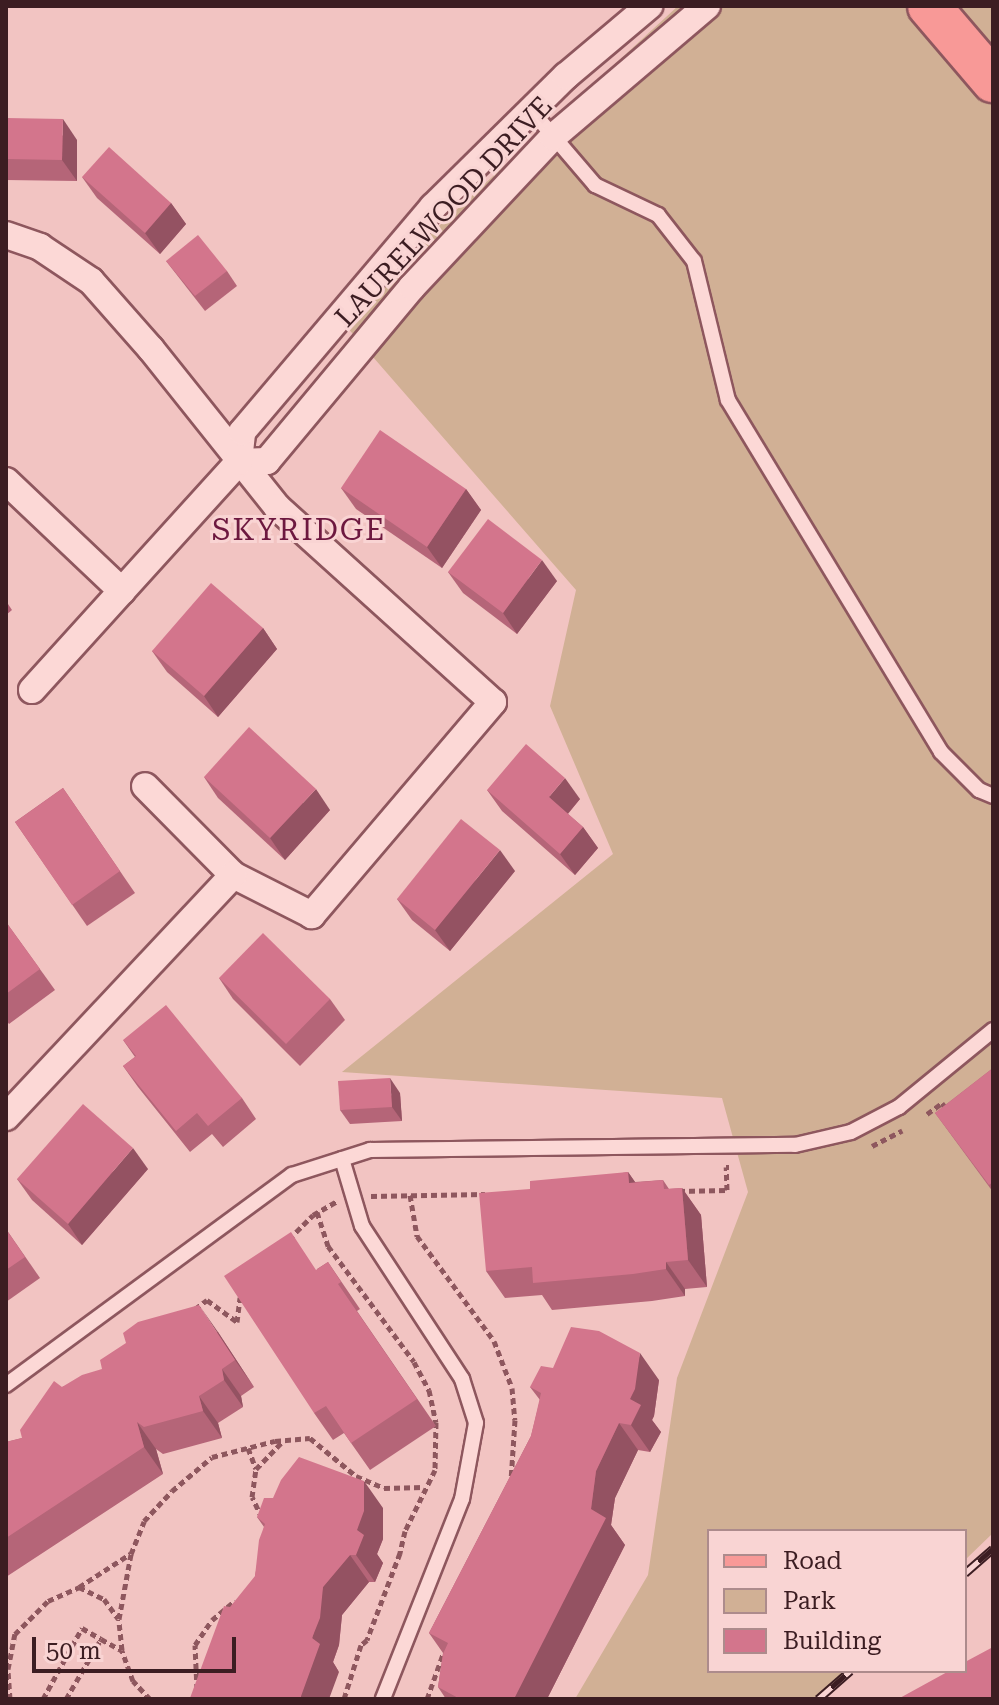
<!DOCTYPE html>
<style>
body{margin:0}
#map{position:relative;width:999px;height:1705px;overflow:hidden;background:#f2c4c2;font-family:"Roboto Serif",serif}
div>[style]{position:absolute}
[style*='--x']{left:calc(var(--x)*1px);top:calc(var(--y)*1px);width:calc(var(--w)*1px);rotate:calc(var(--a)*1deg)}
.green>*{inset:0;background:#d1b095}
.path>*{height:5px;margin-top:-2.5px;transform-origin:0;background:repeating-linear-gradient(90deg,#8e575e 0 6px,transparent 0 10px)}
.roads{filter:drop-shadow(2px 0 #8e575e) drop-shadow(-2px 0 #8e575e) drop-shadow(0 2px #8e575e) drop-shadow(0 -2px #8e575e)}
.service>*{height:14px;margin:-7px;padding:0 7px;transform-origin:7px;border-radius:7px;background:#fcd8d6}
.minor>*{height:26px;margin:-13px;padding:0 13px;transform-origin:13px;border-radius:13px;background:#fcd8d6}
.primary>*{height:42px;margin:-21px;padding:0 21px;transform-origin:21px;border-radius:21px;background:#f89997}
.rail>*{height:9px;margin-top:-4.5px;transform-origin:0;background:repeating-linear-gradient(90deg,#f9d4d3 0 18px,#3c1d22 0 36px);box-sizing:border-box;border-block:2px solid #3c1d22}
.wall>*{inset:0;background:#b56578}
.shaded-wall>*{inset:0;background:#945262}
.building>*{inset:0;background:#d3758c}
span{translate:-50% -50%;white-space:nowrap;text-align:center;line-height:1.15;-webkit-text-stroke:6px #f9d4d3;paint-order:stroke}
.street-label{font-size:28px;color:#3c1d22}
.neighbourhood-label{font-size:30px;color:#6d183f;letter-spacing:2px}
.frame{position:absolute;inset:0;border:8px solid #3c1d22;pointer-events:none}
.legend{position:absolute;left:707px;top:1529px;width:260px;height:144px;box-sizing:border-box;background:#f9d4d3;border:2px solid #ad8b8c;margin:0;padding:10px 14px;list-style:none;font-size:24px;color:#3c1d22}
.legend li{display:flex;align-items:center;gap:16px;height:40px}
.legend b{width:40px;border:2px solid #ad8b8c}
.scale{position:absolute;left:32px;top:1637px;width:204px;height:36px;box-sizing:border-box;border:4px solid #3c1d22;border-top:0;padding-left:10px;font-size:24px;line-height:28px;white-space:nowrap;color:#3c1d22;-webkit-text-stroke:6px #f9d4d3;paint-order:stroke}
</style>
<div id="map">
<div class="green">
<i style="clip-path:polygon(678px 6px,993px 6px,993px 1533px,965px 1560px,965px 1531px,709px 1531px,709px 1671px,850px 1671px,821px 1699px,575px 1699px,648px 1575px,677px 1378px,748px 1192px,722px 1098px,342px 1072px,613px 854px,550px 706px,576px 590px,339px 318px)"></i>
</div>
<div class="path">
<i style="--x:927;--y:1114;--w:19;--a:-36"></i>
<i style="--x:942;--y:1103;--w:9;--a:54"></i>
<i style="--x:872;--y:1146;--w:34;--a:-27"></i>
<i style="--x:679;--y:1191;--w:48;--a:-1.2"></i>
<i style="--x:727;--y:1190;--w:23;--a:-92"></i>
<i style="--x:726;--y:1167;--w:3;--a:0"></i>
<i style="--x:410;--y:1195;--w:42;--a:80.3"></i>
<i style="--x:417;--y:1236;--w:130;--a:53.7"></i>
<i style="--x:494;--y:1341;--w:50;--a:69"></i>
<i style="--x:512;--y:1388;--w:32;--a:85"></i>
<i style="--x:515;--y:1420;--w:61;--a:93.8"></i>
<i style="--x:371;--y:1196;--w:114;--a:-1"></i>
<i style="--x:317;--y:1212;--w:36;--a:72"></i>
<i style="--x:328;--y:1246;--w:144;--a:53.4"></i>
<i style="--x:414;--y:1362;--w:32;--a:62"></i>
<i style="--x:429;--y:1390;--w:33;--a:78"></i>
<i style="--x:436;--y:1422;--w:48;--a:91.2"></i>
<i style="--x:435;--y:1470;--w:68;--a:116.2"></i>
<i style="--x:405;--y:1531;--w:23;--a:103"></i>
<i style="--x:400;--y:1553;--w:93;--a:110.8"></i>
<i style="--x:367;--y:1640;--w:8;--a:140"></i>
<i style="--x:361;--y:1645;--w:57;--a:107.5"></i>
<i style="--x:289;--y:1239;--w:34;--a:-45"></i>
<i style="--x:313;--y:1215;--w:28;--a:-30"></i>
<i style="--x:195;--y:1309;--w:15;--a:-37"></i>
<i style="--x:207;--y:1300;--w:37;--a:36"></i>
<i style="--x:237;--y:1322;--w:25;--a:-83"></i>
<i style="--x:248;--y:1448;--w:22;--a:69"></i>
<i style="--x:262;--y:1518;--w:23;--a:-115"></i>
<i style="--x:252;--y:1497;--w:28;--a:-82"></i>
<i style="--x:256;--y:1469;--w:37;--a:-46"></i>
<i style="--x:79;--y:1587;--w:28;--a:26"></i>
<i style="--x:104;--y:1599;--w:24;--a:54"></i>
<i style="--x:10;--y:1699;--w:30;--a:-94"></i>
<i style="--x:8;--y:1669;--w:36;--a:-79"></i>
<i style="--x:15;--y:1634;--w:47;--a:-45"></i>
<i style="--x:48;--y:1601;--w:34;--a:-24"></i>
<i style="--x:79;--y:1587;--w:61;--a:-32.9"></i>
<i style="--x:43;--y:1699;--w:81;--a:-61.2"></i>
<i style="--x:82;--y:1628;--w:22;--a:30"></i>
<i style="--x:66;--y:1699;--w:69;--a:-59.7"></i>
<i style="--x:101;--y:1639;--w:23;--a:29"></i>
<i style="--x:150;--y:1699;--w:25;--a:-133"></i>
<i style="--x:133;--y:1681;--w:33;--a:-110"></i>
<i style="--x:122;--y:1650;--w:31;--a:-96"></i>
<i style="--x:119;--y:1619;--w:66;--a:-79.5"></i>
<i style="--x:131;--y:1554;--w:35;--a:-68"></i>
<i style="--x:144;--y:1521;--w:41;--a:-47"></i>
<i style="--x:172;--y:1491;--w:52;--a:-40.4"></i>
<i style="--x:212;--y:1457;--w:65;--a:-14.3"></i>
<i style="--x:275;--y:1441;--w:35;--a:-5"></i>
<i style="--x:310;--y:1438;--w:60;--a:39.6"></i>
<i style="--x:356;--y:1476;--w:30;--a:23"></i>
<i style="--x:384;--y:1488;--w:40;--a:-1.4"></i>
<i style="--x:194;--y:1699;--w:10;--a:-73"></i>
<i style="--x:197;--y:1689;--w:44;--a:-92.6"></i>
<i style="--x:195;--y:1645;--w:30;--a:-56"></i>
<i style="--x:212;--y:1620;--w:30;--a:-40"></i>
<i style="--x:427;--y:1699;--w:48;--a:-70.4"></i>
</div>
<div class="roads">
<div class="service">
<i style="--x:531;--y:110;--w:99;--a:49.5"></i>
<i style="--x:595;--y:185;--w:70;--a:25.5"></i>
<i style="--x:658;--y:215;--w:58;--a:52"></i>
<i style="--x:694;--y:261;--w:143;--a:76.3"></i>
<i style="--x:728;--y:400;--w:411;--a:58.8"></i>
<i style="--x:941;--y:752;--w:54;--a:45"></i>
<i style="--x:979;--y:790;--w:15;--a:23"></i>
<i style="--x:342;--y:1159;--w:70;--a:73.4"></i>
<i style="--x:362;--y:1226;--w:183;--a:56.8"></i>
<i style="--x:462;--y:1379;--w:46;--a:72.3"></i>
<i style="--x:476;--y:1423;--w:77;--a:100.4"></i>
<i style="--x:462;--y:1499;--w:215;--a:111.6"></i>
<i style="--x:6;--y:1385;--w:355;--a:-36.3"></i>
<i style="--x:292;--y:1175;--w:82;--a:-17.8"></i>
<i style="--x:370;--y:1150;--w:425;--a:-0.7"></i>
<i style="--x:795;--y:1145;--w:57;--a:-13.1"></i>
<i style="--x:851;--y:1132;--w:54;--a:-27.5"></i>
<i style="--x:899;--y:1107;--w:122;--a:-39.3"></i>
</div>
<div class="minor">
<i style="--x:6;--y:235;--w:36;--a:19"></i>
<i style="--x:40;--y:247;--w:61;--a:33.7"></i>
<i style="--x:91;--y:281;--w:91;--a:48.6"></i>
<i style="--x:151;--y:349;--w:202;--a:51.4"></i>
<i style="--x:277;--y:507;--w:291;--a:42.1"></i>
<i style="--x:493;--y:702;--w:280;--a:130.4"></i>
<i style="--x:312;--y:915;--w:89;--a:-153.1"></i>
<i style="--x:233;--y:875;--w:125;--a:-134.7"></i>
<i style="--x:239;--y:462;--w:28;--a:-2"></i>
<i style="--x:267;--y:461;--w:226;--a:-50.2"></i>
<i style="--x:412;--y:287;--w:206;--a:-46.8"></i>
<i style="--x:553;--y:137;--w:202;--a:-40.4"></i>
<i style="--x:6;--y:481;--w:160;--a:43.5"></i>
<i style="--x:32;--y:690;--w:308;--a:-47.8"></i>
<i style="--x:239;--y:462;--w:30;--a:-84"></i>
<i style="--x:242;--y:432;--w:295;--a:-49.7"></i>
<i style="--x:433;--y:207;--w:187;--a:-44.6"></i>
<i style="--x:566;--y:76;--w:109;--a:-40.1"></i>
<i style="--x:6;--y:1117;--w:332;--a:-46.8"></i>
</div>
<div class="primary">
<i style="--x:929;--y:6;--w:99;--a:49.5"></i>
</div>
</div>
<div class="rail">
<i style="--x:965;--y:1573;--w:37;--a:-41"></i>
<i style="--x:818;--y:1699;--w:43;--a:-41.2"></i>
</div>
<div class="wall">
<i style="clip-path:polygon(6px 118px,77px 140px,77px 181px,6px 180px)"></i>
<i style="clip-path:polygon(82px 177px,171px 203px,186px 224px,160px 254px,97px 198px)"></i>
<i style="clip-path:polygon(166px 261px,227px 271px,237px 286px,205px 311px)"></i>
<i style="clip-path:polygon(341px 488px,466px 489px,481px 510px,442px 568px,356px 509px)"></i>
<i style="clip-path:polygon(448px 572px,557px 581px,517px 634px,463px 593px)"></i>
<i style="clip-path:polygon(6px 601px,12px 610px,6px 615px)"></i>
<i style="clip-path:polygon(263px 628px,277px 649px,218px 717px,167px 672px,152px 651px)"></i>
<i style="clip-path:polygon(204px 777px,330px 810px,285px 860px,218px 798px)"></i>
<i style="clip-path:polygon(63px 788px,135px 893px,87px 926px,15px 822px)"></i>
<i style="clip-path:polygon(487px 790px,580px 799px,568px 814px,583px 827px,598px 848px,575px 875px,502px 811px)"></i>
<i style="clip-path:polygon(515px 871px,450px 951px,412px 920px,397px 899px)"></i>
<i style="clip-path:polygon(6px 922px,55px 990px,9px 1024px,6px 1020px)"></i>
<i style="clip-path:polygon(219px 978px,330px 999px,345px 1020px,300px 1066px,233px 999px)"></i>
<i style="clip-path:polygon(123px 1040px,242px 1098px,256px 1119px,223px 1147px,212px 1134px,190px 1152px,138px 1087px,123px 1066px,135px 1057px)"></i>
<i style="clip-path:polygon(993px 1068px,993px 1192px,935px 1113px)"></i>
<i style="clip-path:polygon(400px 1093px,402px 1121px,350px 1124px,340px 1110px)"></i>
<i style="clip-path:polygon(148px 1169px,82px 1245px,32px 1200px,17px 1179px)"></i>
<i style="clip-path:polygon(628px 1172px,635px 1182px,663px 1180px,669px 1189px,682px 1188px,701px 1215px,707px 1287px,685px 1289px,685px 1296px,652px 1301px,552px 1310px,542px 1295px,505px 1298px,486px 1271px,530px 1189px)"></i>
<i style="clip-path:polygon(6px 1229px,40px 1278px,6px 1302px)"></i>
<i style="clip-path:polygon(328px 1262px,360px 1309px,357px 1311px,436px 1426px,370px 1470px,344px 1433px,333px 1440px,314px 1413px,317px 1269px)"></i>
<i style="clip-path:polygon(218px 1332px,254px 1387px,241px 1396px,243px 1407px,218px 1423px,222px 1438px,163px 1454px,156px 1449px,163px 1474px,6px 1577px,6px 1442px,22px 1438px,62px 1387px)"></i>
<i style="clip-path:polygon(659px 1380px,654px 1416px,652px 1420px,661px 1432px,650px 1452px,638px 1450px,615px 1498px,611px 1525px,625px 1545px,547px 1699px,446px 1699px,438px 1687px,443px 1653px,429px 1633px,531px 1436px,540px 1400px,530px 1387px)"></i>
<i style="clip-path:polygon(383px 1508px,383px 1539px,377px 1554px,383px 1563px,375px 1582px,369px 1582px,342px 1615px,339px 1645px,333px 1662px,339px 1672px,255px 1576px,264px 1527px,257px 1517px)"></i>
</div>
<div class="shaded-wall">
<i style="clip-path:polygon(63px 119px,77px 140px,77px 181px,62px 160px)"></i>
<i style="clip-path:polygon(171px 203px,186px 224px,160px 254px,145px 233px)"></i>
<i style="clip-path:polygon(466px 489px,481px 510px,442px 568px,427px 547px)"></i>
<i style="clip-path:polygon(542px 560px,557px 581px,517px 634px,503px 613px)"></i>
<i style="clip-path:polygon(263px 628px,277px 649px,218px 717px,204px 696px)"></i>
<i style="clip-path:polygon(565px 778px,580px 799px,564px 818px,549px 797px)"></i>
<i style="clip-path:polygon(316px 789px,330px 810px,285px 860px,270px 838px)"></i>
<i style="clip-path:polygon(583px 827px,598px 848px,575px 875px,560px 854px)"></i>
<i style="clip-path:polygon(500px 850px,515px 871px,450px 951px,435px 930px)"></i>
<i style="clip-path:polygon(390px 1078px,400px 1093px,402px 1121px,392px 1107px)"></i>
<i style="clip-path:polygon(133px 1148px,148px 1169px,82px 1245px,68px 1224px)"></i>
<i style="clip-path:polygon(628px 1172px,647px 1199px,629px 1183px)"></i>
<i style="clip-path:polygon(682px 1188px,701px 1215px,707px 1287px,688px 1260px)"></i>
<i style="clip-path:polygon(666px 1262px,685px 1289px,685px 1296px,666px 1269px)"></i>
<i style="clip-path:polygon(199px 1305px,218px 1332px,254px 1387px,235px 1360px)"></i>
<i style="clip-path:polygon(640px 1353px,659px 1380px,654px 1416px,652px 1420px,661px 1432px,650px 1452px,631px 1425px,630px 1399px)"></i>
<i style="clip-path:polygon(222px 1369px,241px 1396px,243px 1407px,224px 1380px)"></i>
<i style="clip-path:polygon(199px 1396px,218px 1423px,222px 1438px,203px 1411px)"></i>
<i style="clip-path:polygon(137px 1422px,156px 1449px,163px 1474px,144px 1447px)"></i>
<i style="clip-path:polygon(619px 1423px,638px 1450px,615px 1498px,611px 1525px,625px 1545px,547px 1699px,514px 1699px,591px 1509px,596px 1471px)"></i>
<i style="clip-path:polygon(364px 1481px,383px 1508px,383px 1539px,377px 1554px,383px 1563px,375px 1582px,356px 1555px,357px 1530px)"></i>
<i style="clip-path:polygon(350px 1555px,369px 1582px,342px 1615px,339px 1645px,333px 1662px,339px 1672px,329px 1699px,300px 1699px,323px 1587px)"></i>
</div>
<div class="building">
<i style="clip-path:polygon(6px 118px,63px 119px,62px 160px,6px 159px)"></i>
<i style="clip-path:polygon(109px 147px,171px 203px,145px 233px,82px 177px)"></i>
<i style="clip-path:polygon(198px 235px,227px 271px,195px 296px,166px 261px)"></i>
<i style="clip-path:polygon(380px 430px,466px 489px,427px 547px,341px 488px)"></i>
<i style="clip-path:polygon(488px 519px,542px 560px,503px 613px,448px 572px)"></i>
<i style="clip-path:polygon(211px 583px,263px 628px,204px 696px,152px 651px)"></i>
<i style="clip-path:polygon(249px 727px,316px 789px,270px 838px,204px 777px)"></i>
<i style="clip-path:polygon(526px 744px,565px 778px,549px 797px,583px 827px,560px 854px,487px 790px)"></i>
<i style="clip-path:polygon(63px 788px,120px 871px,72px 905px,15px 822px)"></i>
<i style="clip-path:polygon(461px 819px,500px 850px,435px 930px,397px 899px)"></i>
<i style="clip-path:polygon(6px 922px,40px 969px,6px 994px)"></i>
<i style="clip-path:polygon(263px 933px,330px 999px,286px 1044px,219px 978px)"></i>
<i style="clip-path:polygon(166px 1005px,242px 1098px,208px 1126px,197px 1113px,176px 1131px,123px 1066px,136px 1056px,123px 1040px)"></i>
<i style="clip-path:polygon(993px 1068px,993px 1182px,989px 1185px,935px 1113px)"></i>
<i style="clip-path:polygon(390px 1078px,392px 1107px,340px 1110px,338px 1081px)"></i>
<i style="clip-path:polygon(83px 1104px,133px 1148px,68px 1224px,17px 1179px)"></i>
<i style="clip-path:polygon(628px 1172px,629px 1183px,663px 1180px,664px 1189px,682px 1188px,688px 1260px,666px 1262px,666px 1269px,633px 1274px,533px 1283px,532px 1267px,486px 1271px,479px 1193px,530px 1189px,530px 1181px)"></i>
<i style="clip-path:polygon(6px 1229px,25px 1257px,6px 1270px)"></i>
<i style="clip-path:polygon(291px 1232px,316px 1270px,328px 1262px,341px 1282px,338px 1284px,417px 1399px,351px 1443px,326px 1406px,314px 1413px,224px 1276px)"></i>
<i style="clip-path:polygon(199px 1305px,235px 1360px,222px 1369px,224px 1380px,199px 1396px,203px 1411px,144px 1427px,137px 1422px,144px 1447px,6px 1538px,6px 1442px,22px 1438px,20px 1430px,54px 1381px,62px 1387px,82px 1375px,102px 1369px,100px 1360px,126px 1343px,123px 1333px,138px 1322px)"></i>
<i style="clip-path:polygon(571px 1327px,599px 1331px,640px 1353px,635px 1389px,630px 1399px,641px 1405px,631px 1425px,619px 1423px,596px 1471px,591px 1509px,606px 1518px,514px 1699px,460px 1699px,438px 1687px,443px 1654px,448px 1643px,429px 1633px,531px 1436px,541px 1393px,530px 1387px,541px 1366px,553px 1368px)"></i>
<i style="clip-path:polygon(299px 1457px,364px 1481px,364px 1511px,357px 1530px,364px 1535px,356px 1555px,350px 1555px,323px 1587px,320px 1618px,312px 1638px,320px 1644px,300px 1699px,192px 1699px,190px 1698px,224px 1606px,230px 1607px,255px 1576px,259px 1540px,265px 1524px,257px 1517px,264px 1498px,273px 1498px,281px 1480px)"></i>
<i style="clip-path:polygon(993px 1647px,993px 1699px,898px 1699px,949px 1671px,965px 1671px,965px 1662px)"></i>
</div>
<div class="street-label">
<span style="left:444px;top:212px;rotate:-47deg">LAURELWOOD DRIVE</span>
</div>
<div class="neighbourhood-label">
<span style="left:299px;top:530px">SKYRIDGE</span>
</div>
<div class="frame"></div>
<ul class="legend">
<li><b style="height:10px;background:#f89997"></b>Road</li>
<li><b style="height:22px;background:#d1b095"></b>Park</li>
<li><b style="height:22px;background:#d3758c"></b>Building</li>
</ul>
<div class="scale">50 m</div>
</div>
